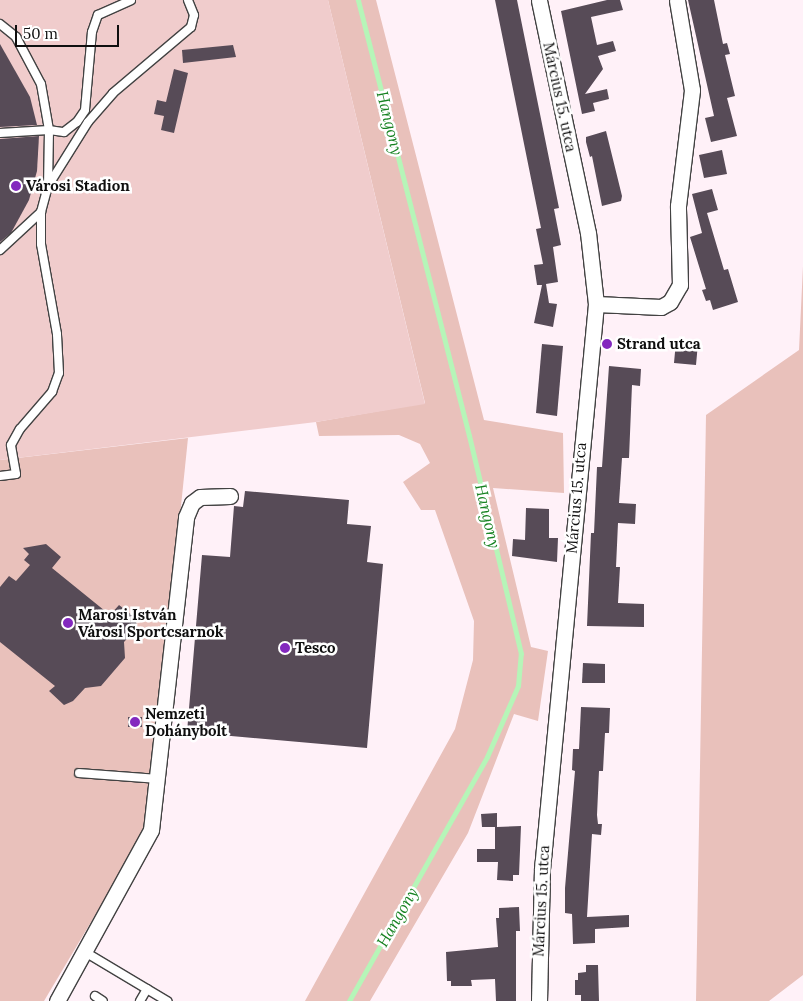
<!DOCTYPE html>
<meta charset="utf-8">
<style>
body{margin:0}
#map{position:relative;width:803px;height:1001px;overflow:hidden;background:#fff1f8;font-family:Lora,serif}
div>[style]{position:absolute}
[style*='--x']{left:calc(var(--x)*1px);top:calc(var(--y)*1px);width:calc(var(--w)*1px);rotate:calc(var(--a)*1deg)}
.green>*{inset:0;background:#e9c1bb}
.pitch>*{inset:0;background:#f0cccc}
.stream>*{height:4.5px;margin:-2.25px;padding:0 2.25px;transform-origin:2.25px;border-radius:2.25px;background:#b6f5b8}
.building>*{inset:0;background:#574b57}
.roads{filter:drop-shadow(1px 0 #424242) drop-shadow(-1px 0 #424242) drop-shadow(0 1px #424242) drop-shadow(0 -1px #424242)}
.lane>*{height:8px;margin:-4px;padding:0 4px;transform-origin:4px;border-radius:4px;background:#fff}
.street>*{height:15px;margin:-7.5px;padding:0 7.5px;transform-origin:7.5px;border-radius:7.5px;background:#fff}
.dots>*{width:14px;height:14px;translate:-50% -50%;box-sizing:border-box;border:2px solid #fff;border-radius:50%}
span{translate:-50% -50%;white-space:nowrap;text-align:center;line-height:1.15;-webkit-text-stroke:5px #fff;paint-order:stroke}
.street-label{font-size:15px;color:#0f0f0f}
.poi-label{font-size:15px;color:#0f0f0f;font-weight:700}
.left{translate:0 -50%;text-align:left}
.water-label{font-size:16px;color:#178322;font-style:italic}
.scale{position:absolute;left:15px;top:25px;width:104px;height:22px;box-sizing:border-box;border:2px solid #0f0f0f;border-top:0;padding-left:6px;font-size:15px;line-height:18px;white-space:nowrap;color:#0f0f0f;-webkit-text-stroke:4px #fff;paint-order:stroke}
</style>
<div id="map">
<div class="green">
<i style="clip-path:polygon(328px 0,376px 0,484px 420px,563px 433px,564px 493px,493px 488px,531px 647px,548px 651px,538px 721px,514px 714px,468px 833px,370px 1001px,305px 1001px,455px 729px,473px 660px,474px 621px,435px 510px,421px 510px,403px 482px,430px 463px,420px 444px,399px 435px,319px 436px,316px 422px,425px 403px)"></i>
<i style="clip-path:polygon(803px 266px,803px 975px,769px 1001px,696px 1001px,706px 415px,799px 350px)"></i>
<i style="clip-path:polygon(188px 438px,149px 817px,141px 838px,44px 1001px,0 1001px,0 460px)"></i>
</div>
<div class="pitch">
<i style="clip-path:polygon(0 0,328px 0,425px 404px,316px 422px,0 460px)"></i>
</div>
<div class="stream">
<i style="--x:349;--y:1001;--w:280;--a:-60.5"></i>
<i style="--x:487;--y:757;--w:77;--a:-66.4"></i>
<i style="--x:518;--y:686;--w:32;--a:-85"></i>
<i style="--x:521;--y:654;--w:224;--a:-103.4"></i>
<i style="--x:469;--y:436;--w:450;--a:-104.3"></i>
</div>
<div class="building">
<i style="clip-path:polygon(495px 0,517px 0,559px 208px,554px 209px,561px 245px,553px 247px,558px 282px,546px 284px,549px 303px,557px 304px,553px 327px,534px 323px,542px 285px,537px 285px,534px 265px,543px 264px,536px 229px,541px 228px)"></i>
<i style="clip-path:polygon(607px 0,620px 0,623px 10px,591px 17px,597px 45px,613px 41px,616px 51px,598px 56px,603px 69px,585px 94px,607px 89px,609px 99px,593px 103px,595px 111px,582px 114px,561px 11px)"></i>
<i style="clip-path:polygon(688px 0,714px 0,723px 44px,727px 43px,730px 54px,725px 55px,735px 96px,727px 98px,737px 136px,711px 142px,705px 118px,714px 116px)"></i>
<i style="clip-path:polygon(0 44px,30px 97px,37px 125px,0 127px)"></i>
<i style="clip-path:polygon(233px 45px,236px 57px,183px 63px,182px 50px)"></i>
<i style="clip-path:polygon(174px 69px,188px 73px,174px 133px,161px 130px,164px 116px,154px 114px,157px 100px,166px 102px)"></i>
<i style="clip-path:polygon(606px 131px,622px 196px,621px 201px,602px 206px,592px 156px,590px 157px,586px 142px,586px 137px)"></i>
<i style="clip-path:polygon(39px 136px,37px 171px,29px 200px,11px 233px,0 242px,0 139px)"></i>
<i style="clip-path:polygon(722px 150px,727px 174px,704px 178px,699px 155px)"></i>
<i style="clip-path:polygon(712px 189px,718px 210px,707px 213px,724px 270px,728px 269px,738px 302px,713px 310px,710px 300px,706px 301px,702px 290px,706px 289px,690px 237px,702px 233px,692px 194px)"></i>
<i style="clip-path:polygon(676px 341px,698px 343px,696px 365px,674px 363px)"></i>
<i style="clip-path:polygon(542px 344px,563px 346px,557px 416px,536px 413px)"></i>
<i style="clip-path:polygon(609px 366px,641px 369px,640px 386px,632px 385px,629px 458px,622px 458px,619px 503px,636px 504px,635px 524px,618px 523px,616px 567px,620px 567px,618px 603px,644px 604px,644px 627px,587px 626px,591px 533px,594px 533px,597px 467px,602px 467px)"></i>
<i style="clip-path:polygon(245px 491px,349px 500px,347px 524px,371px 526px,367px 562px,383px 564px,367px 748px,187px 732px,202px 555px,230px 557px,234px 506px,243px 507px)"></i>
<i style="clip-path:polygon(526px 508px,549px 509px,549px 538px,558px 538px,557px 562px,512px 556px,513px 539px,525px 540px)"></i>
<i style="clip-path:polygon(46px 544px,61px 557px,52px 568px,110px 615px,119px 605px,136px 618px,137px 628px,124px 642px,125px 658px,101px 686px,85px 688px,73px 701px,64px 705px,49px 691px,55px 686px,0 642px,0 587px,9px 576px,16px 581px,30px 565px,24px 560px,29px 554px,23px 548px)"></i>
<i style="clip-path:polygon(583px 663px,605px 664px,605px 683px,582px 683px)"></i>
<i style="clip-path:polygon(581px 707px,610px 708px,609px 733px,605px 733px,603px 771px,599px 771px,597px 815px,598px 824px,602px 824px,601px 835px,592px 834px,587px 917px,629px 915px,629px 927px,595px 929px,595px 943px,573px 944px,572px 914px,565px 913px,565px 888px,575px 771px,572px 770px,573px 749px,579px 749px)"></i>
<i style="clip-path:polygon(128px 717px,142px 717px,142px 727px,128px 727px)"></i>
<i style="clip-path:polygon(497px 813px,497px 827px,521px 826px,519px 875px,513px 875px,513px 881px,497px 880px,498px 862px,477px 862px,477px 849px,495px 849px,495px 827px,482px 827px,481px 814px)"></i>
<i style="clip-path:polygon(519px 907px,520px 931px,516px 931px,516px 1001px,496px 1001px,495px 979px,471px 980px,472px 986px,451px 986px,451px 981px,447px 981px,446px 952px,498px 947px,496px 918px,499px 918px,499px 908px)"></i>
<i style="clip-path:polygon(586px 965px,598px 965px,599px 1001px,581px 1001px,581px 995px,575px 995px,575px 980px,578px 980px,578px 973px,586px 972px)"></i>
</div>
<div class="roads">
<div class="lane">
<i style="--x:0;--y:24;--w:21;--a:39"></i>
<i style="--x:16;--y:37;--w:53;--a:62"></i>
<i style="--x:41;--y:84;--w:47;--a:80.1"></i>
<i style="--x:49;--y:130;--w:55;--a:91"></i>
<i style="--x:0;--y:133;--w:49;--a:-3.5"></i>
<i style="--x:49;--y:130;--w:15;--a:8"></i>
<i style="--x:64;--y:132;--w:16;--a:-38"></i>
<i style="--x:77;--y:122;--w:14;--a:-56"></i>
<i style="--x:85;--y:110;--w:78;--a:-84.9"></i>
<i style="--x:92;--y:32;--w:18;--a:-71"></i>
<i style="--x:98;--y:15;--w:36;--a:-24"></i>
<i style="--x:0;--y:250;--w:56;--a:-42.8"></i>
<i style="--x:0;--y:476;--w:16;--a:-7"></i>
<i style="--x:16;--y:474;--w:29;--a:-100"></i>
<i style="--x:11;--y:445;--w:18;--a:-61"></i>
<i style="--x:20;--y:429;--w:49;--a:-49.1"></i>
<i style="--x:52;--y:392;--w:20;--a:-70"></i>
<i style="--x:59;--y:373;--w:39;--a:-93"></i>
<i style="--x:57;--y:334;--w:91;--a:-100.1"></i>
<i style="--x:41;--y:244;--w:32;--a:-90"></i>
<i style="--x:41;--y:212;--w:27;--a:-75"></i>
<i style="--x:48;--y:186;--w:75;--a:-58"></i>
<i style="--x:88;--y:122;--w:38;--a:-49"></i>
<i style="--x:113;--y:93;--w:102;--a:-40.2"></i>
<i style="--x:191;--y:27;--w:12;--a:-76"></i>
<i style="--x:194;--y:15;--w:16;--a:-112"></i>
<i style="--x:79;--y:773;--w:79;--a:4.3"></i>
<i style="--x:85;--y:952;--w:96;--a:30.9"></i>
<i style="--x:95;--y:996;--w:9;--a:32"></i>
<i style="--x:140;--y:1001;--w:14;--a:-60"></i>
</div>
<div class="street">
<i style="--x:596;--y:304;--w:65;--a:2.6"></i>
<i style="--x:661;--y:307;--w:10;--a:-29"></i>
<i style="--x:670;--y:302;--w:20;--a:-60"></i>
<i style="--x:680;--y:285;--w:79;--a:-91.5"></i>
<i style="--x:678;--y:206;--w:117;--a:-83.1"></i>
<i style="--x:692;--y:90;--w:91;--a:-99.5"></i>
<i style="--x:57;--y:1001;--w:195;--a:-61.2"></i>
<i style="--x:151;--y:830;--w:315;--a:-83.6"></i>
<i style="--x:186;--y:517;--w:15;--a:-67"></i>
<i style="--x:192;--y:503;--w:10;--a:-37"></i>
<i style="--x:200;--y:497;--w:30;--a:-2"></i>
<i style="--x:539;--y:1001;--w:132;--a:-88.7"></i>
<i style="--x:542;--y:869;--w:568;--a:-84.54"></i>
<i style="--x:596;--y:304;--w:71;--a:-96.4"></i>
<i style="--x:588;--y:233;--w:238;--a:-101.9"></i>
</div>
</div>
<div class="dots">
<i style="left:16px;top:186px;background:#8328be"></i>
<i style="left:607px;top:344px;background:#8328be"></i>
<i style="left:68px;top:623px;background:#8328be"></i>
<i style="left:285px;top:648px;background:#8328be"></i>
<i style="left:135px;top:722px;background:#8328be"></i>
</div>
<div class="street-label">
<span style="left:560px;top:97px;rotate:78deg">Március 15. utca</span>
<span style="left:576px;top:498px;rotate:-85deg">Március 15. utca</span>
<span style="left:541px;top:901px;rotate:-87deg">Március 15. utca</span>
</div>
<div class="poi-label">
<span class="left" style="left:26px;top:186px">Városi Stadion</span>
<span class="left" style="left:617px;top:344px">Strand utca</span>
<span class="left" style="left:78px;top:623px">Marosi István<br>Városi Sportcsarnok</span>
<span class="left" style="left:295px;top:648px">Tesco</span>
<span class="left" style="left:145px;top:722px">Nemzeti<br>Dohánybolt</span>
</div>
<div class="water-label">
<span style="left:390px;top:123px;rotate:76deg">Hangony</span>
<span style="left:488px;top:516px;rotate:77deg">Hangony</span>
<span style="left:397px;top:917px;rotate:-60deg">Hangony</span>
</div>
<div class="scale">50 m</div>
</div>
